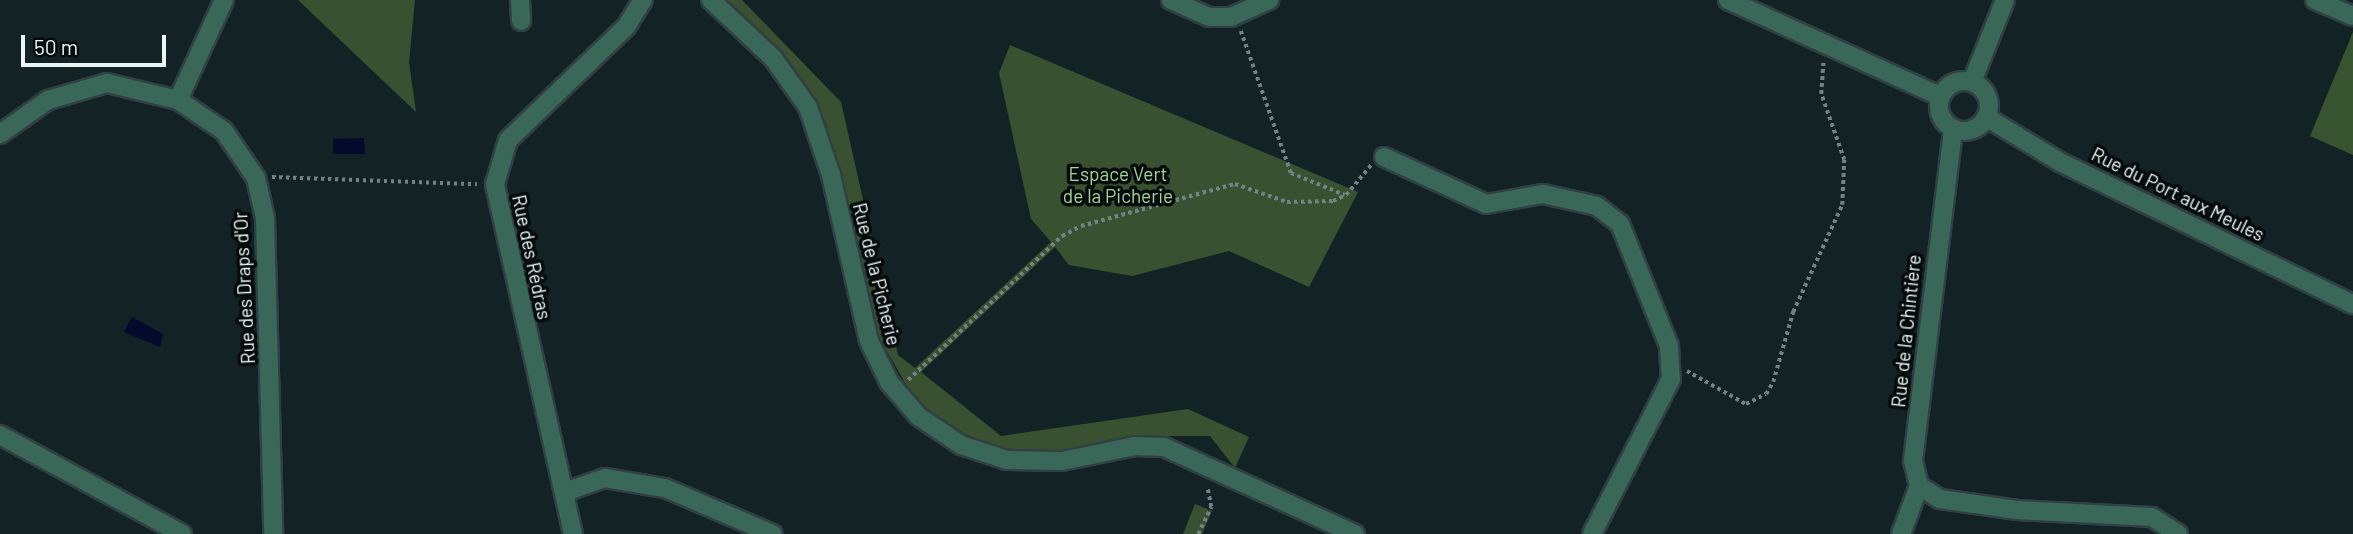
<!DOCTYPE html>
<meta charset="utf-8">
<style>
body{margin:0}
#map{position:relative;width:2353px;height:534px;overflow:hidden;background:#132325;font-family:Barlow,sans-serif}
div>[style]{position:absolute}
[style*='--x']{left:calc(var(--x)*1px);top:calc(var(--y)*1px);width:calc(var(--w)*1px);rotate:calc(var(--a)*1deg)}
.green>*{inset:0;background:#395031}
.forest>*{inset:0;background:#38532f}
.water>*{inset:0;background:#030a2b}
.path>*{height:3.5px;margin-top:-1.75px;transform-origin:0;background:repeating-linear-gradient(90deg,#758284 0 3.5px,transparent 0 7px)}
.roads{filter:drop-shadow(2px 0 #314042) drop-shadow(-2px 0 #314042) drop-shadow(0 2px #314042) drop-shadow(0 -2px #314042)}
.minor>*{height:18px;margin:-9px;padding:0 9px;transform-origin:9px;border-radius:9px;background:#3a6858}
.minor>.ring{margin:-9px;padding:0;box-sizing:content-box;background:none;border:18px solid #3a6858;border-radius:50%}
span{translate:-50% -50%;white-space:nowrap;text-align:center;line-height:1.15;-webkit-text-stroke:7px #050b0c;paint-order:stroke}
.park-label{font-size:19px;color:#a5d496}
.street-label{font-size:19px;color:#ebf5f6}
.scale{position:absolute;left:21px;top:35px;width:145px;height:32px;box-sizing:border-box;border:4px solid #ebf5f6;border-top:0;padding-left:9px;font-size:21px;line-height:24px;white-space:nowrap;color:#ebf5f6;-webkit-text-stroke:5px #050b0c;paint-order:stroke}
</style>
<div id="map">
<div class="green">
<i style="clip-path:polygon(298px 0,415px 0,409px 62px,416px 112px)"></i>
<i style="clip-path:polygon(727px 0,742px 0,841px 102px,898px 355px,915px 368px,1051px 242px,1031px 219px,999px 73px,1010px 45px,1358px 192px,1309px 287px,1229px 251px,1132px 276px,1069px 265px,1055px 247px,921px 372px,1001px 436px,1188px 409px,1249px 437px,1235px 468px,1210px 436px,1149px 436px,1064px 453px,1001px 448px,955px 430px,915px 400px,877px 334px,826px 123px,801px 81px)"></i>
<i style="clip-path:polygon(1195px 504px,1212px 511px,1202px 534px,1183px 534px)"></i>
</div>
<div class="forest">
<i style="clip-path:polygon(2353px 32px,2353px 155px,2310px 136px)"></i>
</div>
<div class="water">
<i style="clip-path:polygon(333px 139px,364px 138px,365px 154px,333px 154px)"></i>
<i style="clip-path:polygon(132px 317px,163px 334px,160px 347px,124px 332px)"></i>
</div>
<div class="path">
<i style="--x:1241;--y:31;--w:151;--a:70.6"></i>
<i style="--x:1291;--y:173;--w:58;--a:22.2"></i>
<i style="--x:272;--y:177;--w:205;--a:2"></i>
<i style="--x:1687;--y:371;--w:68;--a:29.2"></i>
<i style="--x:1746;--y:404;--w:22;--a:-27"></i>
<i style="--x:1766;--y:394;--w:14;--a:-60"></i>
<i style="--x:1773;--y:382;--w:73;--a:-74.1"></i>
<i style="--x:1793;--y:312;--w:118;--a:-65.4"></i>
<i style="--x:1842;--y:205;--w:45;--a:-87.5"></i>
<i style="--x:1844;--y:160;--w:70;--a:-109.2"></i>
<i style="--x:1821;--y:94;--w:31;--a:-86"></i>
<i style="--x:908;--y:380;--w:211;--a:-43.1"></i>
<i style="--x:1062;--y:236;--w:21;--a:-28"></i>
<i style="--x:1081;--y:226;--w:160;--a:-15.3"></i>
<i style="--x:1235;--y:184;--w:55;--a:19.1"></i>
<i style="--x:1287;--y:202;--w:46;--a:-1.2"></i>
<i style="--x:1333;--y:201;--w:14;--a:-25"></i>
<i style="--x:1346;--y:195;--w:39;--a:-50"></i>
<i style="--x:1198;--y:534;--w:30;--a:-64"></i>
<i style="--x:1211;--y:507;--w:20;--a:-101"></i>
</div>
<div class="roads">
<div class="minor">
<i style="--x:520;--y:0;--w:21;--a:87"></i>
<i style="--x:711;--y:0;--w:85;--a:43.1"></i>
<i style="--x:773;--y:58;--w:60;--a:54.5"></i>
<i style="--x:808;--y:107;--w:72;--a:71.3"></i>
<i style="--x:831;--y:175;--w:170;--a:77.1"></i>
<i style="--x:869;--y:341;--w:46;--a:64"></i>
<i style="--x:889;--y:382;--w:45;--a:49.5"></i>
<i style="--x:918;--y:416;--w:52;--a:34"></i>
<i style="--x:961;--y:445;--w:48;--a:18.1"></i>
<i style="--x:1007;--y:460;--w:55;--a:1"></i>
<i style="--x:1062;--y:461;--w:75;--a:-11.6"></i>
<i style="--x:1135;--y:446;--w:29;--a:2"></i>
<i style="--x:1164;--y:447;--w:210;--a:24.5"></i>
<i style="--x:1171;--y:0;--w:42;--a:24.1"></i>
<i style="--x:1209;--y:17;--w:22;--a:0"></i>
<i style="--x:1231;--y:17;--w:42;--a:-24.1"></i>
<i style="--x:1728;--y:0;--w:233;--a:24.4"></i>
<i style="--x:2315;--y:0;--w:41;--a:22.8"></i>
<i class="ring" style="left:1939px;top:81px;width:32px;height:32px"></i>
<i style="--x:1972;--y:82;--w:88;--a:-68.1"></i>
<i style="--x:178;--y:100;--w:110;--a:-65.3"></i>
<i style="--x:1986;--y:117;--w:87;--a:31.3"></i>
<i style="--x:2060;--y:162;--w:326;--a:25.9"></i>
<i style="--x:0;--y:134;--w:59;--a:-35.3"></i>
<i style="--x:48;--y:100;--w:61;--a:-16.1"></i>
<i style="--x:107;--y:83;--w:73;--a:13.5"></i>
<i style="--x:178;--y:100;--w:55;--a:34"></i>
<i style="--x:224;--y:131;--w:57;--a:55.8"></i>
<i style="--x:256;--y:178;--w:41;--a:77.3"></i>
<i style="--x:265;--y:218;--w:316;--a:88.5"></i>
<i style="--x:1384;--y:157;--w:112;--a:24.7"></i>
<i style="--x:1486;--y:204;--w:58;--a:-10"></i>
<i style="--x:1543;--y:194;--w:55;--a:12.5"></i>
<i style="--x:1597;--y:206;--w:29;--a:38"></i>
<i style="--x:1620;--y:224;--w:131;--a:68.1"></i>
<i style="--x:1669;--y:346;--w:33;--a:87"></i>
<i style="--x:1671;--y:379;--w:174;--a:117"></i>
<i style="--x:0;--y:435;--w:207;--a:28.5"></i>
<i style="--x:1919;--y:486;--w:25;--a:32"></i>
<i style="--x:1940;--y:499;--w:78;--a:8.1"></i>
<i style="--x:2017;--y:510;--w:135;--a:3"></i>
<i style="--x:2152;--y:517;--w:31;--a:33"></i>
<i style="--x:565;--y:492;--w:42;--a:-19.3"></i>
<i style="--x:605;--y:478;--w:61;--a:9.5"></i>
<i style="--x:665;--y:488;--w:117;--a:23.1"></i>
<i style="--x:573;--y:534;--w:359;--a:-102.6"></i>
<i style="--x:495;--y:184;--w:46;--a:-73.5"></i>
<i style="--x:508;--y:140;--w:163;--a:-43.8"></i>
<i style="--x:626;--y:27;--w:32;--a:-58"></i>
<i style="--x:1901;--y:534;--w:51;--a:-69.4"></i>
<i style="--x:1919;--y:486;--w:26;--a:-103"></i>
<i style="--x:1913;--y:461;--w:334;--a:-83.1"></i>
</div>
</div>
<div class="park-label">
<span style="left:1118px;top:185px">Espace Vert<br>de la Picherie</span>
</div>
<div class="street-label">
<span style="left:2178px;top:194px;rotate:26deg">Rue du Port aux Meules</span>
<span style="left:532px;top:257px;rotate:78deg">Rue des Rédras</span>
<span style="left:877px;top:274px;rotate:76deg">Rue de la Picherie</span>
<span style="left:244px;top:288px;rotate:-93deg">Rue des Draps d'Or</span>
<span style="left:1906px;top:331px;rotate:-84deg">Rue de la Chintière</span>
</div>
<div class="scale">50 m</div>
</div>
